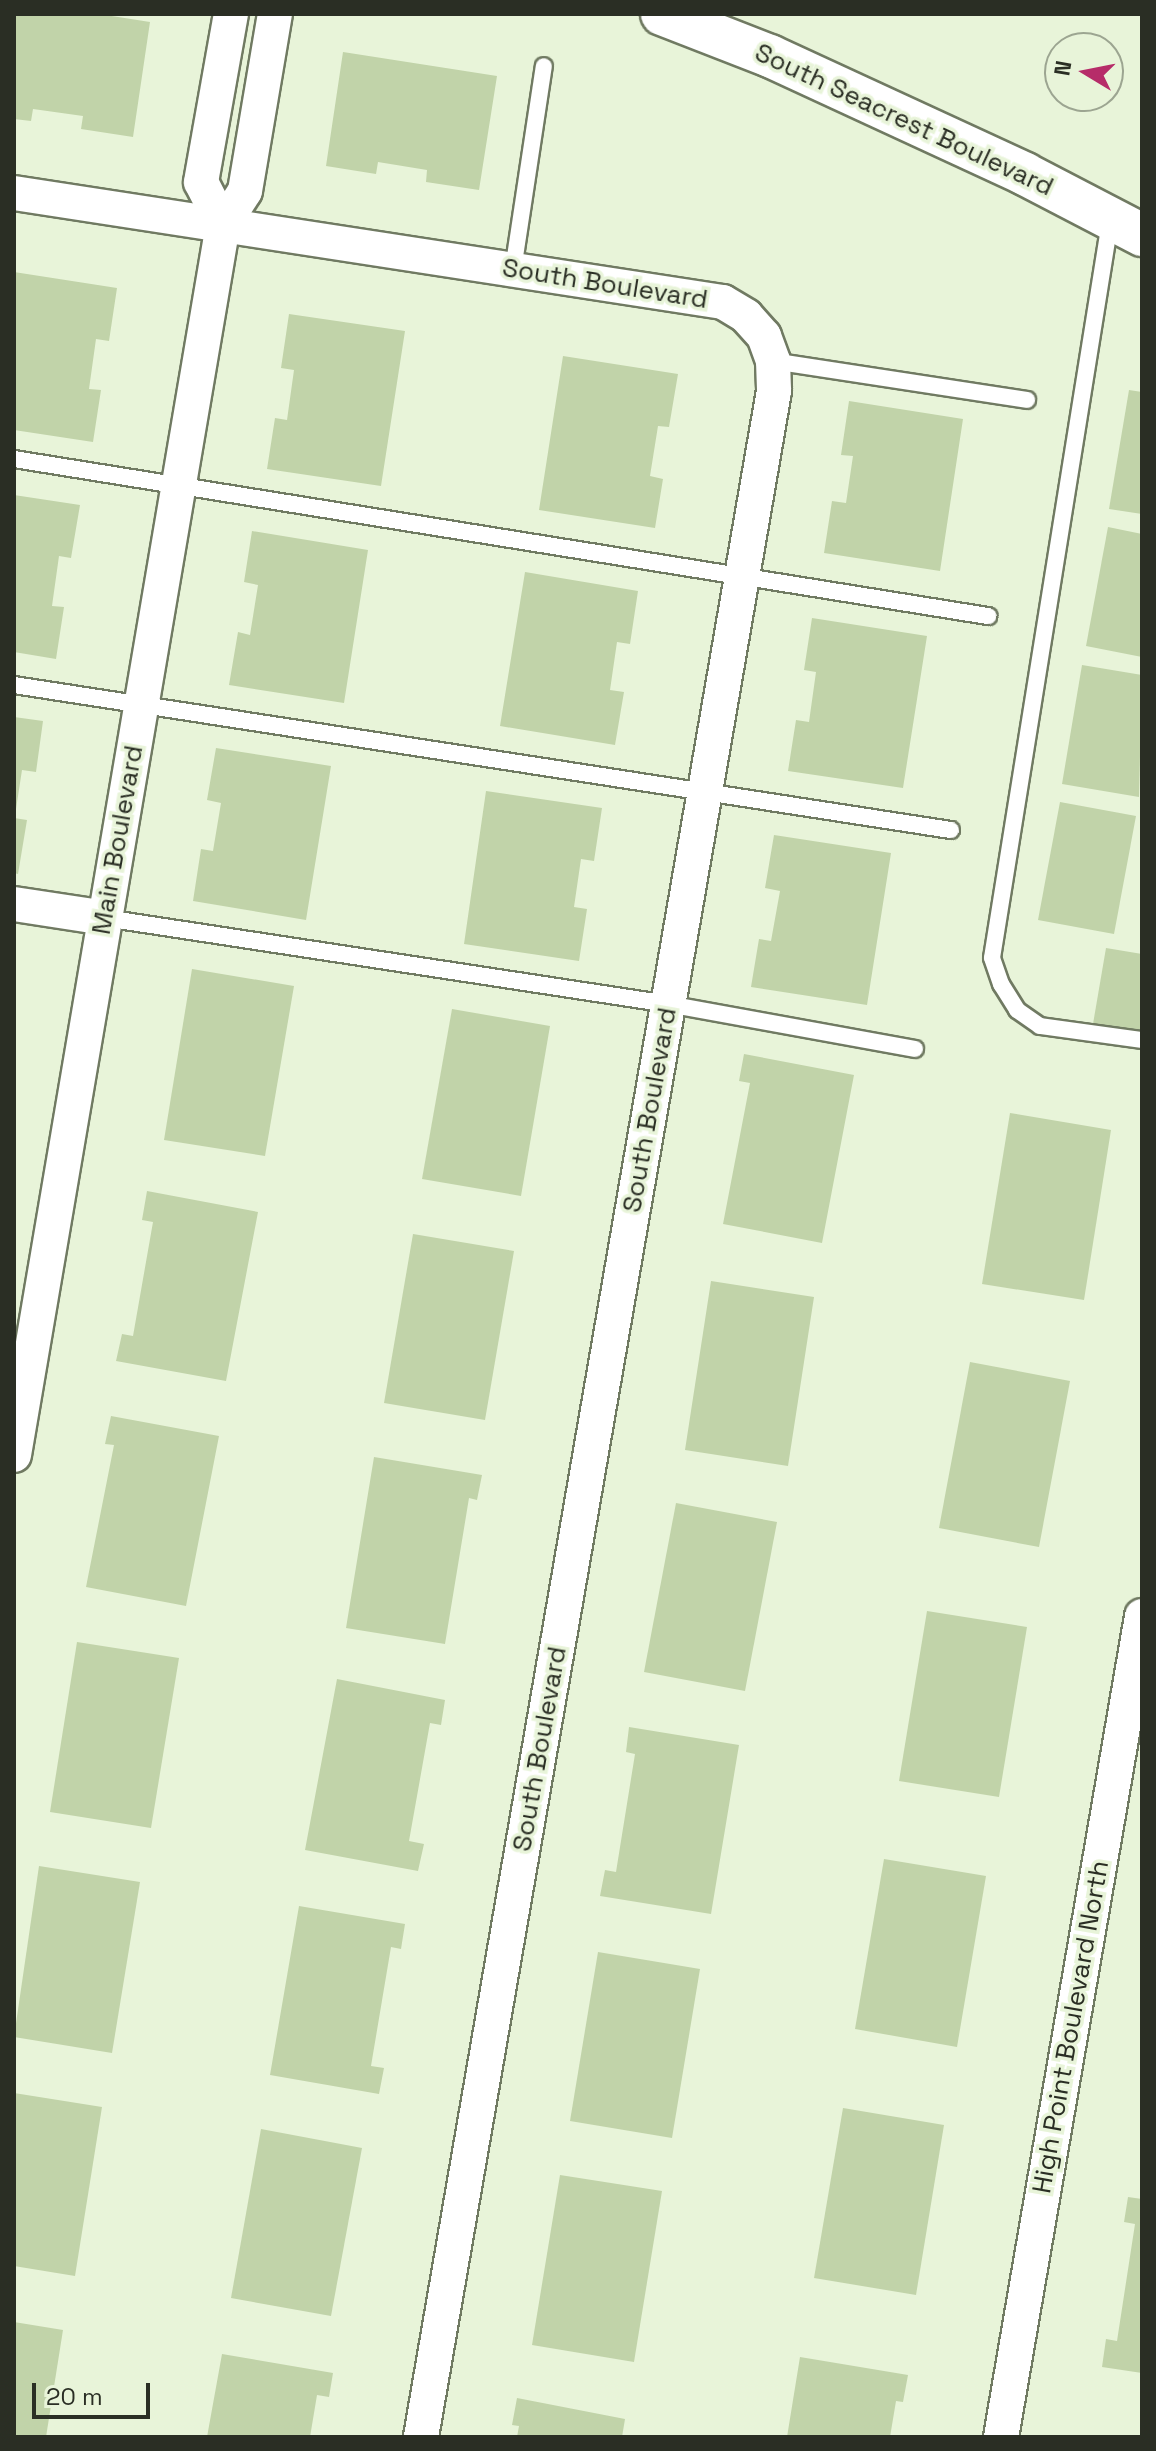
<!DOCTYPE html>
<style>
body{margin:0}
#map{position:relative;width:1156px;height:2451px;overflow:hidden;background:#e8f4d9;font-family:"Space Grotesk",sans-serif}
div>[style]{position:absolute}
[style*='--x']{left:calc(var(--x)*1px);top:calc(var(--y)*1px);width:calc(var(--w)*1px);rotate:calc(var(--a)*1deg)}
.building>*{inset:0;background:#c1d3a9}
.roads{filter:drop-shadow(2px 0 #707a62) drop-shadow(-2px 0 #707a62) drop-shadow(0 2px #707a62) drop-shadow(0 -2px #707a62)}
.service>*{height:16px;margin:-8px;padding:0 8px;transform-origin:8px;border-radius:8px;background:#fff}
.minor>*{height:34px;margin:-17px;padding:0 17px;transform-origin:17px;border-radius:17px;background:#fff}
.tertiary>*{height:42px;margin:-21px;padding:0 21px;transform-origin:21px;border-radius:21px;background:#fff}
span{translate:-50% -50%;white-space:nowrap;text-align:center;line-height:1.15;-webkit-text-stroke:7px #e8f4d9;paint-order:stroke}
.street-label{font-size:26px;color:#2a2e24}
.frame{position:absolute;inset:0;border:16px solid #2a2e24;pointer-events:none}
.north{position:absolute;left:1044px;top:32px;width:80px;height:80px;box-sizing:border-box;background:#e8f4d9;border:2px solid #9ca591;border-radius:50%;rotate:280deg;font-size:22px;font-weight:700;line-height:32px;text-align:center;color:#2a2e24}
.north::after{content:'';display:block;margin:auto;width:28px;height:36px;background:#b62c69;clip-path:polygon(50% 0,100% 100%,50% 72%,0 100%)}
.scale{position:absolute;left:32px;top:2383px;width:118px;height:36px;box-sizing:border-box;border:4px solid #2a2e24;border-top:0;padding-left:10px;font-size:24px;line-height:28px;white-space:nowrap;color:#2a2e24;-webkit-text-stroke:6px #e8f4d9;paint-order:stroke}
</style>
<div id="map">
<div class="building">
<i style="clip-path:polygon(14px 14px,99px 14px,150px 22px,133px 137px,81px 129px,83px 116px,33px 109px,31px 121px,14px 119px)"></i>
<i style="clip-path:polygon(343px 52px,497px 76px,479px 190px,426px 182px,427px 170px,378px 162px,376px 174px,326px 166px)"></i>
<i style="clip-path:polygon(14px 272px,117px 288px,109px 341px,96px 339px,89px 389px,101px 390px,93px 442px,14px 430px)"></i>
<i style="clip-path:polygon(289px 314px,405px 331px,381px 486px,267px 469px,275px 418px,287px 420px,294px 370px,281px 368px)"></i>
<i style="clip-path:polygon(563px 356px,678px 374px,669px 427px,658px 426px,650px 476px,663px 479px,655px 528px,539px 510px)"></i>
<i style="clip-path:polygon(1129px 390px,1142px 392px,1142px 514px,1109px 509px)"></i>
<i style="clip-path:polygon(849px 401px,963px 419px,940px 571px,824px 553px,832px 501px,846px 503px,853px 456px,841px 455px)"></i>
<i style="clip-path:polygon(14px 495px,80px 505px,71px 558px,59px 556px,52px 606px,64px 607px,56px 659px,14px 652px)"></i>
<i style="clip-path:polygon(1108px 527px,1142px 534px,1142px 657px,1086px 646px)"></i>
<i style="clip-path:polygon(252px 531px,368px 550px,344px 703px,229px 685px,238px 632px,250px 635px,258px 585px,244px 582px)"></i>
<i style="clip-path:polygon(525px 572px,638px 591px,630px 644px,617px 642px,610px 690px,624px 692px,615px 745px,500px 726px)"></i>
<i style="clip-path:polygon(812px 618px,927px 636px,903px 788px,788px 771px,796px 720px,809px 722px,816px 672px,804px 670px)"></i>
<i style="clip-path:polygon(1082px 665px,1142px 675px,1139px 797px,1062px 784px)"></i>
<i style="clip-path:polygon(14px 717px,43px 721px,36px 772px,22px 770px,16px 809px)"></i>
<i style="clip-path:polygon(216px 748px,331px 766px,306px 920px,193px 901px,201px 849px,213px 851px,221px 803px,207px 800px)"></i>
<i style="clip-path:polygon(486px 791px,602px 808px,594px 861px,581px 859px,574px 907px,587px 909px,579px 961px,464px 944px)"></i>
<i style="clip-path:polygon(1060px 802px,1136px 816px,1114px 934px,1038px 920px)"></i>
<i style="clip-path:polygon(14px 818px,27px 820px,18px 874px,14px 873px)"></i>
<i style="clip-path:polygon(774px 835px,891px 853px,867px 1005px,751px 987px,759px 939px,771px 941px,780px 891px,765px 888px)"></i>
<i style="clip-path:polygon(1106px 948px,1142px 954px,1142px 1032px,1093px 1024px)"></i>
<i style="clip-path:polygon(192px 969px,294px 986px,265px 1156px,164px 1140px)"></i>
<i style="clip-path:polygon(452px 1009px,550px 1026px,521px 1196px,422px 1179px)"></i>
<i style="clip-path:polygon(744px 1054px,854px 1075px,822px 1243px,723px 1224px,750px 1083px,739px 1081px)"></i>
<i style="clip-path:polygon(1010px 1113px,1111px 1130px,1084px 1300px,982px 1284px)"></i>
<i style="clip-path:polygon(147px 1191px,258px 1212px,226px 1381px,116px 1361px,122px 1334px,133px 1336px,153px 1222px,142px 1220px)"></i>
<i style="clip-path:polygon(413px 1234px,514px 1251px,485px 1420px,384px 1403px)"></i>
<i style="clip-path:polygon(711px 1281px,814px 1297px,788px 1466px,685px 1450px)"></i>
<i style="clip-path:polygon(970px 1362px,1070px 1381px,1039px 1547px,939px 1528px)"></i>
<i style="clip-path:polygon(111px 1416px,219px 1436px,186px 1606px,86px 1587px,114px 1445px,105px 1444px)"></i>
<i style="clip-path:polygon(374px 1457px,482px 1475px,477px 1500px,469px 1498px,445px 1644px,346px 1628px)"></i>
<i style="clip-path:polygon(676px 1503px,777px 1522px,745px 1691px,644px 1672px)"></i>
<i style="clip-path:polygon(927px 1611px,1027px 1627px,999px 1797px,899px 1781px)"></i>
<i style="clip-path:polygon(77px 1642px,179px 1658px,151px 1828px,50px 1812px)"></i>
<i style="clip-path:polygon(337px 1679px,445px 1700px,441px 1725px,430px 1723px,409px 1841px,424px 1844px,418px 1871px,305px 1850px)"></i>
<i style="clip-path:polygon(629px 1727px,739px 1745px,711px 1914px,600px 1896px,605px 1870px,616px 1872px,635px 1754px,626px 1752px)"></i>
<i style="clip-path:polygon(884px 1859px,986px 1876px,957px 2047px,855px 2029px)"></i>
<i style="clip-path:polygon(39px 1866px,140px 1882px,112px 2053px,14px 2037px)"></i>
<i style="clip-path:polygon(299px 1906px,405px 1924px,401px 1949px,391px 1947px,371px 2066px,384px 2068px,379px 2094px,270px 2075px)"></i>
<i style="clip-path:polygon(598px 1952px,700px 1969px,672px 2138px,570px 2121px)"></i>
<i style="clip-path:polygon(14px 2093px,102px 2107px,75px 2276px,14px 2266px)"></i>
<i style="clip-path:polygon(843px 2108px,944px 2125px,916px 2295px,814px 2278px)"></i>
<i style="clip-path:polygon(261px 2129px,362px 2148px,331px 2316px,231px 2298px)"></i>
<i style="clip-path:polygon(560px 2175px,662px 2191px,634px 2362px,532px 2345px)"></i>
<i style="clip-path:polygon(1128px 2197px,1142px 2199px,1142px 2373px,1102px 2367px,1106px 2339px,1117px 2341px,1135px 2224px,1124px 2222px)"></i>
<i style="clip-path:polygon(14px 2322px,63px 2330px,46px 2437px,14px 2437px)"></i>
<i style="clip-path:polygon(222px 2354px,333px 2373px,329px 2397px,317px 2395px,310px 2437px,207px 2437px)"></i>
<i style="clip-path:polygon(800px 2357px,908px 2375px,903px 2402px,896px 2401px,890px 2437px,787px 2437px)"></i>
<i style="clip-path:polygon(517px 2398px,625px 2419px,622px 2437px,517px 2437px,519px 2426px,512px 2425px)"></i>
</div>
<div class="roads">
<div class="service">
<i style="--x:1110;--y:222;--w:745;--a:99.11"></i>
<i style="--x:992;--y:958;--w:28;--a:71"></i>
<i style="--x:1001;--y:984;--w:31;--a:58"></i>
<i style="--x:1017;--y:1010;--w:28;--a:35"></i>
<i style="--x:1040;--y:1026;--w:103;--a:7.8"></i>
<i style="--x:513;--y:270;--w:206;--a:-81.4"></i>
<i style="--x:773;--y:361;--w:257;--a:8.7"></i>
<i style="--x:14;--y:459;--w:987;--a:9.16"></i>
<i style="--x:14;--y:685;--w:948;--a:8.8"></i>
<i style="--x:105;--y:918;--w:570;--a:8.68"></i>
<i style="--x:668;--y:1004;--w:251;--a:10.3"></i>
</div>
<div class="minor">
<i style="--x:14;--y:193;--w:717;--a:8.74"></i>
<i style="--x:723;--y:302;--w:27;--a:31"></i>
<i style="--x:746;--y:316;--w:27;--a:48"></i>
<i style="--x:764;--y:336;--w:27;--a:70"></i>
<i style="--x:773;--y:361;--w:30;--a:88"></i>
<i style="--x:774;--y:391;--w:2076;--a:99.79"></i>
<i style="--x:223;--y:225;--w:48;--a:-117.1"></i>
<i style="--x:201;--y:182;--w:171;--a:-79.9"></i>
<i style="--x:14;--y:904;--w:92;--a:8.7"></i>
<i style="--x:14;--y:1455;--w:1248;--a:-80.36"></i>
<i style="--x:223;--y:225;--w:40;--a:-57.1"></i>
<i style="--x:245;--y:191;--w:180;--a:-80.4"></i>
<i style="--x:1001;--y:2437;--w:833;--a:-80.25"></i>
</div>
<div class="tertiary">
<i style="--x:662;--y:14;--w:116;--a:21.3"></i>
<i style="--x:770;--y:56;--w:281;--a:24.8"></i>
<i style="--x:1025;--y:174;--w:132;--a:27.5"></i>
</div>
</div>
<div class="street-label">
<span style="left:904px;top:120px;rotate:25deg">South Seacrest Boulevard</span>
<span style="left:605px;top:284px;rotate:9deg">South Boulevard</span>
<span style="left:118px;top:840px;rotate:-80deg">Main Boulevard</span>
<span style="left:650px;top:1110px;rotate:-80deg">South Boulevard</span>
<span style="left:540px;top:1749px;rotate:-80deg">South Boulevard</span>
<span style="left:1071px;top:2027px;rotate:-80deg">High Point Boulevard North</span>
</div>
<div class="frame"></div>
<div class="north">N</div>
<div class="scale">20 m</div>
</div>
